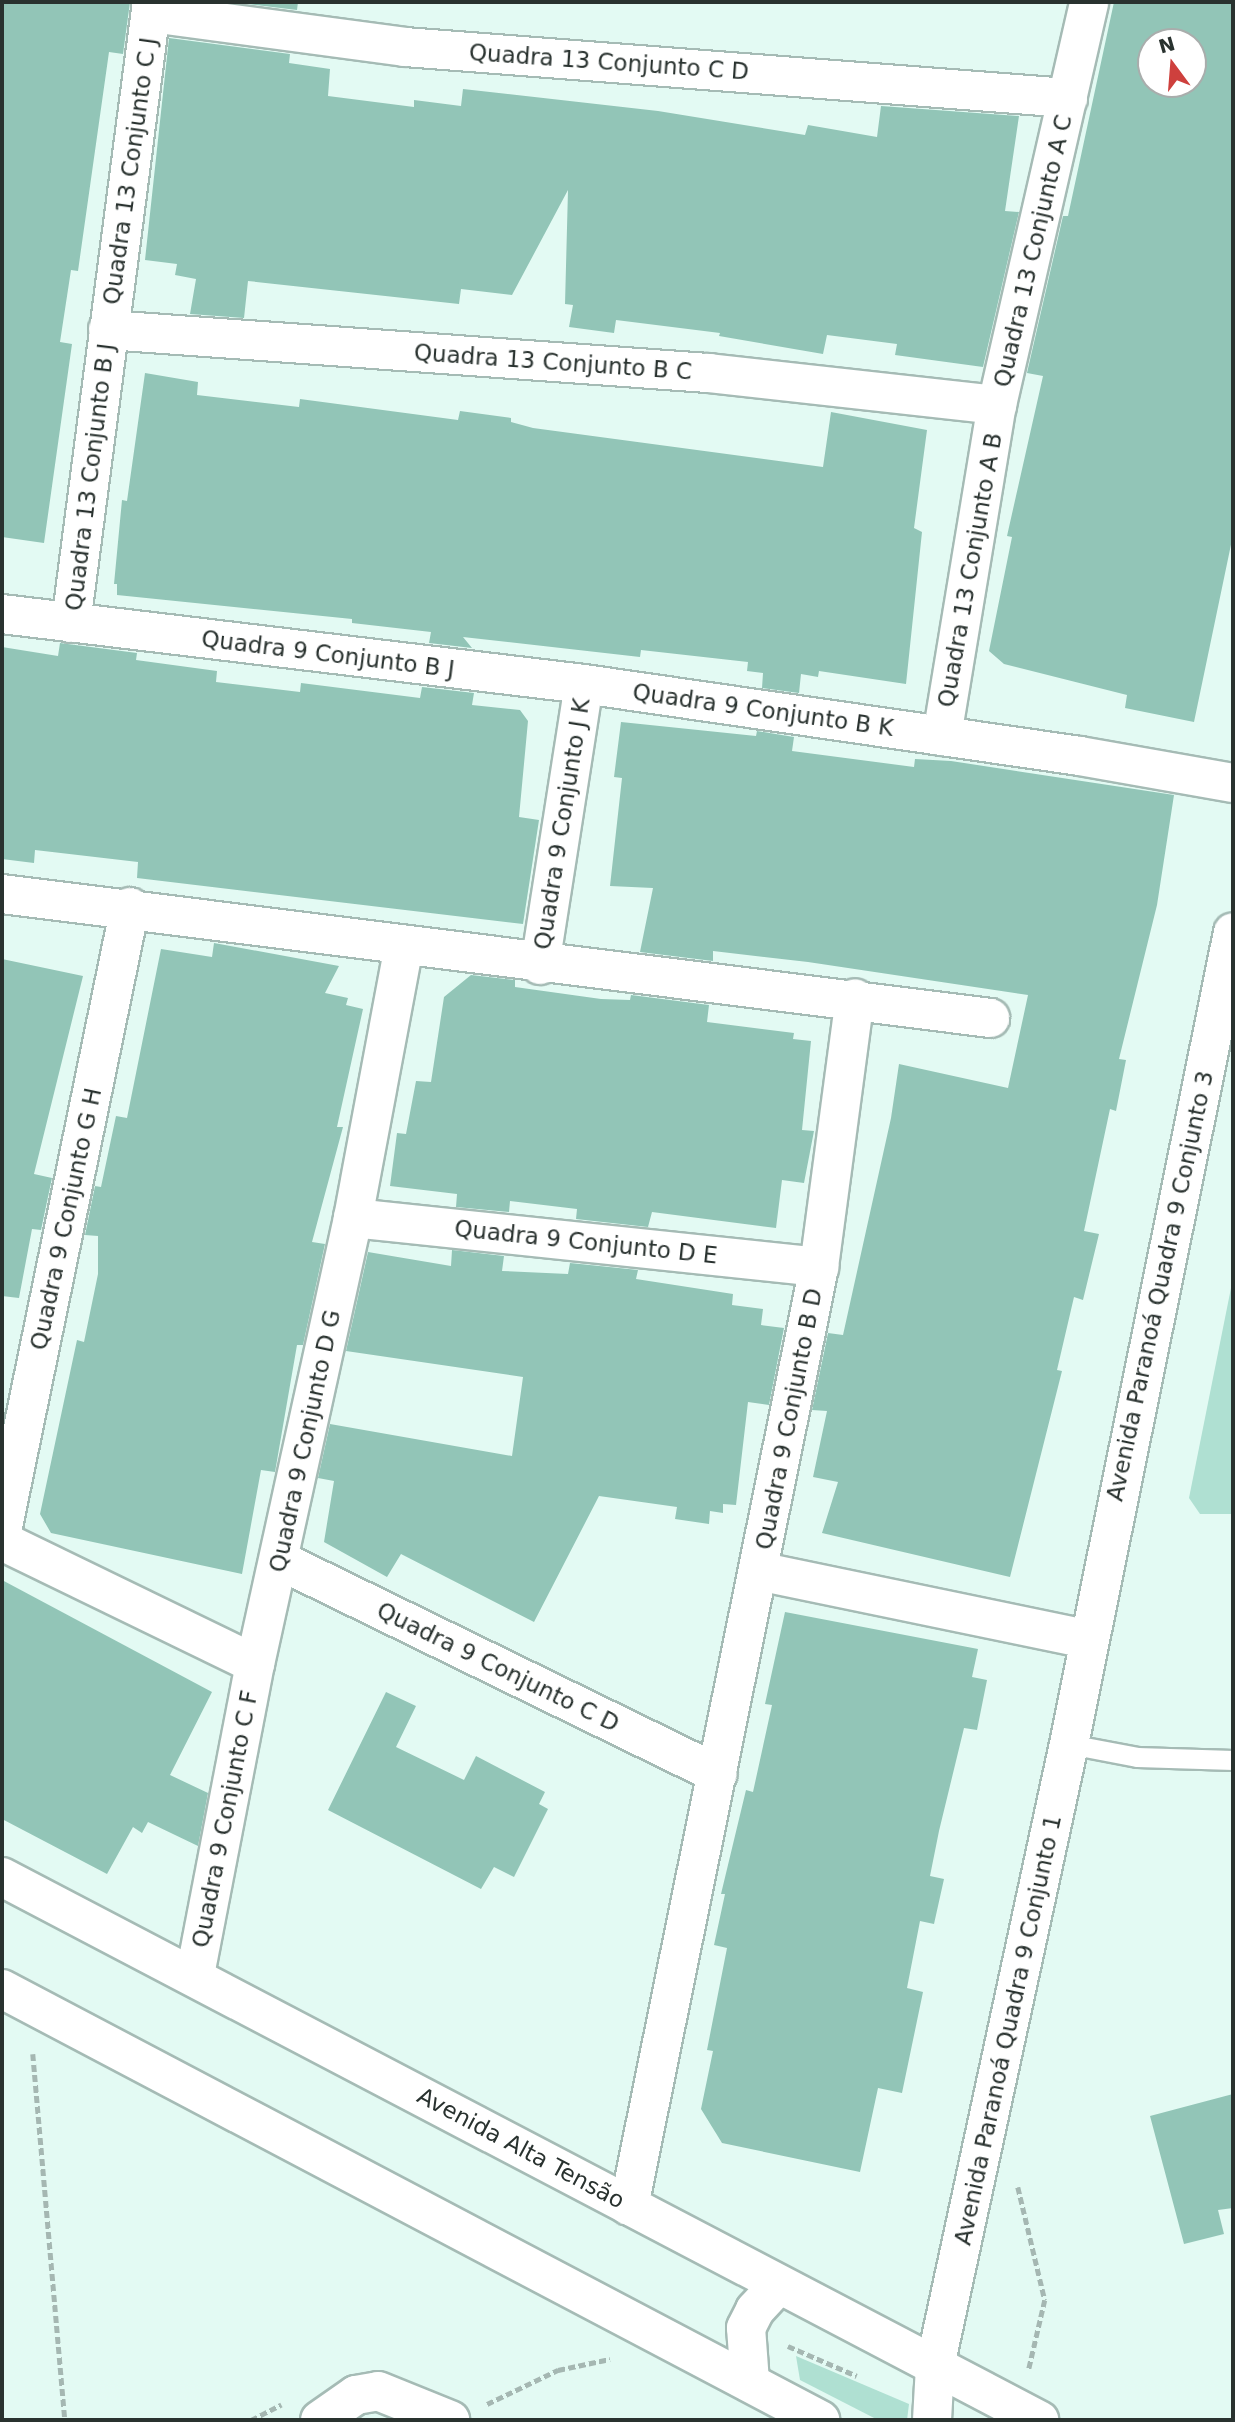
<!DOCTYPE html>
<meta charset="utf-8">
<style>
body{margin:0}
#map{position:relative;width:1235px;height:2422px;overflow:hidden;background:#e3faf3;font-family:"DejaVu Sans",sans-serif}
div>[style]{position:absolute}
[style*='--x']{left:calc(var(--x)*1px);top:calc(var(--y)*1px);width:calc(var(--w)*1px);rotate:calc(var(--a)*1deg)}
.green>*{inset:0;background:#afe0d2}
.building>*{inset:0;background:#92c5b7}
.path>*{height:4.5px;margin-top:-2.25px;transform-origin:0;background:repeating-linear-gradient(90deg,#a5b7b2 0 7px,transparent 0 10.5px)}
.roads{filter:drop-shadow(2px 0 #a5bbb5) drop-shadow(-2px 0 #a5bbb5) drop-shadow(0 2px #a5bbb5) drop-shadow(0 -2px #a5bbb5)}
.service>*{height:19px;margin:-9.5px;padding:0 9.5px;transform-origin:9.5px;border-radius:9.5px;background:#fff}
.minor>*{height:38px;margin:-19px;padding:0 19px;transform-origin:19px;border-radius:19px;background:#fff}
.tertiary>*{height:38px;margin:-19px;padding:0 19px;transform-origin:19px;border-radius:19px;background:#fff}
span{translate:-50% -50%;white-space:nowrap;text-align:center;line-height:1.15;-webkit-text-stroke:6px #fff;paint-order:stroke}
.street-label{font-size:23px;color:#29322f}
.frame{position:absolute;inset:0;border:4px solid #29322f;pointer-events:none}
.north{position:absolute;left:1137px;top:28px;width:70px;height:70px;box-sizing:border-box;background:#fff;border:2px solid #a9adac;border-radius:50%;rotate:344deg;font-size:19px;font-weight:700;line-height:28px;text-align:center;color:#29322f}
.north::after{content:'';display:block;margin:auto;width:24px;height:32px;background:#ce403d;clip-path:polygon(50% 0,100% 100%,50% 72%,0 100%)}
</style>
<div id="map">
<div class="green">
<i style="clip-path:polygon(1233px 1278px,1233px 1514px,1200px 1514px,1189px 1498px)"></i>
<i style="clip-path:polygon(796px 2356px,909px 2404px,907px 2420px,878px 2420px,800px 2380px)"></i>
</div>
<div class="building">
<i style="clip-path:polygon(2px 2px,130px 2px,123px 54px,109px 52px,78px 271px,71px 270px,60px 342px,72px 344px,44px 543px,2px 537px)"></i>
<i style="clip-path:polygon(232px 2px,298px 2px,297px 10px)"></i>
<i style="clip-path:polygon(evenodd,1114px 2px,1233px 2px,1233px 535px,1194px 722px,1125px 708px,1127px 695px,1004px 664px,989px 651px,1012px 537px,1007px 536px,1043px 376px,1027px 373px,1063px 216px,1068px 216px,1114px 2px,1151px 42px,1193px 42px,1193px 84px,1151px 84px,1151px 42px)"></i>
<i style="clip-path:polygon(169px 38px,290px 54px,289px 63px,330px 69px,328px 96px,414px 107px,414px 100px,461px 106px,463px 89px,658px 111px,805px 135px,808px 125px,877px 137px,881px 106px,1019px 116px,1005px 211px,1019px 212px,983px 367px,895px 355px,897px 344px,827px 335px,823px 354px,719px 336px,720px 333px,616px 320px,614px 333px,569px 327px,573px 305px,565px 304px,568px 190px,512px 295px,461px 289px,459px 304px,248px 281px,244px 318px,190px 314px,196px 279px,175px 275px,177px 264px,145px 260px)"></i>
<i style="clip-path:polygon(145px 373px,198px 382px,197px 395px,299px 407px,300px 399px,458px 420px,460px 411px,511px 418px,511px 422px,533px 428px,823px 467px,831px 412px,927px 430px,914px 528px,922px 532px,906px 684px,819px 671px,818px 677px,801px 674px,799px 693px,762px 688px,763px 673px,747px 671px,748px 662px,641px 650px,640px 657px,463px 637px,472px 648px,429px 643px,431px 632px,352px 623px,352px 619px,117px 595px,117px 584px,114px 584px,122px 500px,127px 501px)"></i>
<i style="clip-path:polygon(60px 643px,137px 653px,136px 660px,217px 671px,216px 682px,300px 692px,301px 683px,420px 698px,422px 687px,474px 693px,472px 705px,520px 710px,528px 721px,519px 817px,539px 820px,523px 924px,137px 878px,138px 862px,35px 850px,34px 863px,2px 859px,2px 647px,58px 656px)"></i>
<i style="clip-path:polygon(621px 722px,756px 736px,757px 731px,794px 737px,792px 751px,914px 767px,915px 759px,951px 761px,1174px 795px,1157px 905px,1119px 1059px,1126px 1060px,1116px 1111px,1110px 1109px,1084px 1231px,1099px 1234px,1083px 1300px,1074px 1297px,1057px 1370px,1062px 1371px,1010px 1577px,822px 1533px,838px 1482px,813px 1477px,827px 1411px,812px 1410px,828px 1333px,843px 1335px,891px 1118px,899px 1064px,1008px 1088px,1028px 995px,808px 962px,713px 951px,713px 961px,640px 952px,653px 888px,610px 886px,622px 778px,614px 777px)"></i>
<i style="clip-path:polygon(214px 943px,339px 966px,325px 993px,348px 998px,346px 1005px,363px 1009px,337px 1127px,343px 1127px,312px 1242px,325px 1244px,303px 1345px,297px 1345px,275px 1472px,261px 1470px,242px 1574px,51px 1533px,40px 1514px,77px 1340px,84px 1342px,98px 1274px,98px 1236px,85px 1235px,95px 1186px,101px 1187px,116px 1116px,127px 1118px,161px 949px,212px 957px)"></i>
<i style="clip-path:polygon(2px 959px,83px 976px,34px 1174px,52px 1178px,41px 1230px,32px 1229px,19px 1298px,2px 1296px)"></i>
<i style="clip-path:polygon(471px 975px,515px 980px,515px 987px,601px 999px,630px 1000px,631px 995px,709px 1005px,707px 1022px,794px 1033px,793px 1039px,811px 1041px,802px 1130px,814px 1131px,804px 1183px,782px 1180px,776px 1228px,652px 1212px,648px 1227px,576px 1219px,577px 1209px,510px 1201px,509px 1212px,456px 1207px,457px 1194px,390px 1186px,397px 1133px,406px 1134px,416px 1081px,431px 1082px,444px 997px)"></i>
<i style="clip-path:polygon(452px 1250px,504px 1256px,502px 1271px,568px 1274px,570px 1263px,638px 1270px,636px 1279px,733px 1294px,732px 1305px,763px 1309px,761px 1325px,784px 1328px,769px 1405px,748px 1402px,736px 1505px,723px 1504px,723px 1513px,710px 1511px,709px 1524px,675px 1519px,677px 1507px,599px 1496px,534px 1622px,401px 1554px,387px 1577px,324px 1542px,334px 1481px,318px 1478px,330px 1424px,512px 1456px,523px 1377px,346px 1351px,368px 1252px,451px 1266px)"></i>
<i style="clip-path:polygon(2px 1580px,212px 1692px,170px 1775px,208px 1793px,198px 1846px,148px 1822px,142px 1833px,133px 1827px,107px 1874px,2px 1819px)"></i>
<i style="clip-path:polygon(785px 1612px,978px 1649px,972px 1677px,987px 1680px,977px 1730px,964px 1728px,939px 1831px,930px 1876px,944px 1879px,934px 1924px,920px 1921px,907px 1988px,923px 1992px,902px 2093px,878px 2088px,860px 2172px,722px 2143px,701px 2109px,713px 2051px,707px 2050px,727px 1948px,714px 1945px,725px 1894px,721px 1894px,746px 1790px,753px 1792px,772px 1705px,765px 1704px)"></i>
<i style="clip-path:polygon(386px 1692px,416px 1706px,396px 1747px,464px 1780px,476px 1756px,545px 1792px,539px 1804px,548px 1809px,514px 1877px,494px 1867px,481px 1889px,328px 1810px)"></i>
<i style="clip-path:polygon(1233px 2094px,1233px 2208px,1218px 2210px,1224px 2234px,1184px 2244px,1150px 2116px)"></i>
</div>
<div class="path">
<i style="--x:33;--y:2054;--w:367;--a:85"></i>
<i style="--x:1018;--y:2187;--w:116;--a:76.6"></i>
<i style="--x:1045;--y:2300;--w:71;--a:103.1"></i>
<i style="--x:788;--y:2346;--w:75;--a:23.5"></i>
<i style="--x:487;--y:2404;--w:79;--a:-25.6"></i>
<i style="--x:558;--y:2370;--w:53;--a:-11.9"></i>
<i style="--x:251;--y:2420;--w:34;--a:-27"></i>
</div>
<div class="roads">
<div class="service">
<i style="--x:1069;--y:1744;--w:69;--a:10.8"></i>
<i style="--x:1137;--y:1757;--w:96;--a:1.8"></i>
</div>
<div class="minor">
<i style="--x:151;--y:13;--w:256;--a:7.6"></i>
<i style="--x:405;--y:47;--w:665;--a:4.4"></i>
<i style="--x:108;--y:330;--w:602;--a:4.1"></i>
<i style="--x:708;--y:373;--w:291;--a:6.3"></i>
<i style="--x:2;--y:614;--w:586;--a:6.86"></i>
<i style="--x:584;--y:684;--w:501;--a:8.26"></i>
<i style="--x:1080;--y:756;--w:155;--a:10"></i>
<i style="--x:71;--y:623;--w:626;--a:-82.57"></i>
<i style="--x:942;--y:736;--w:336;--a:-80.6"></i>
<i style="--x:997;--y:405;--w:413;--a:-77.1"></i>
<i style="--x:2;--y:894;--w:996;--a:7.15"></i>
<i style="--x:540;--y:965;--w:284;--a:-81.1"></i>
<i style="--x:353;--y:1218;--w:469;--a:6"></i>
<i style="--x:2;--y:1531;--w:637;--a:-78.41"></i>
<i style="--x:2;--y:1541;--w:281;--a:25.9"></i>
<i style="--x:279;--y:1560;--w:488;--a:26"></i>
<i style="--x:758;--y:1571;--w:336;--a:11.7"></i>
<i style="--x:195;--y:1975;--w:317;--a:-79.1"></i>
<i style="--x:255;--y:1664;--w:457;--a:-77.6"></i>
<i style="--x:353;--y:1218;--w:278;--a:-79.4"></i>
<i style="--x:629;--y:2206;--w:958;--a:-78.56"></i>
<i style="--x:819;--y:1267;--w:271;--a:-82.4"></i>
<i style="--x:320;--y:2420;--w:44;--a:-34.8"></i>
<i style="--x:356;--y:2395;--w:22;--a:-10"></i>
<i style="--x:378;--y:2391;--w:78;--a:21.9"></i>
</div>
<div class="tertiary">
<i style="--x:2;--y:1877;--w:1171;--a:27.64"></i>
<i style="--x:2;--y:1989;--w:925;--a:27.78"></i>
<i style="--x:750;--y:2382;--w:54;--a:-94.2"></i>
<i style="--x:746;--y:2328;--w:20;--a:-63"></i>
<i style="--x:755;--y:2310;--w:34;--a:-47"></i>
<i style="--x:932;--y:2420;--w:54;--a:-86.8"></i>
<i style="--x:935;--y:2366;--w:636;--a:-77.84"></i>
<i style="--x:1069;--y:1744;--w:828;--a:-78.58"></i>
</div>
</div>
<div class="street-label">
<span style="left:609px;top:62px;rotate:4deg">Quadra 13 Conjunto C D</span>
<span style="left:130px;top:171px;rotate:-82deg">Quadra 13 Conjunto C J</span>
<span style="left:1033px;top:251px;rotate:-77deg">Quadra 13 Conjunto A C</span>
<span style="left:553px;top:362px;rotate:4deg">Quadra 13 Conjunto B C</span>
<span style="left:90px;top:477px;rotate:-83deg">Quadra 13 Conjunto B J</span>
<span style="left:970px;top:570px;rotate:-80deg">Quadra 13 Conjunto A B</span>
<span style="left:328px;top:654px;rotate:7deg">Quadra 9 Conjunto B J</span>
<span style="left:763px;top:710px;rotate:8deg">Quadra 9 Conjunto B K</span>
<span style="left:562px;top:824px;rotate:-81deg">Quadra 9 Conjunto J K</span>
<span style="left:66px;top:1219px;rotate:-78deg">Quadra 9 Conjunto G H</span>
<span style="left:586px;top:1242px;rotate:6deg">Quadra 9 Conjunto D E</span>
<span style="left:1160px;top:1286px;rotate:-78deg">Avenida Paranoá Quadra 9 Conjunto 3</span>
<span style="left:789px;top:1419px;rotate:-79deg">Quadra 9 Conjunto B D</span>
<span style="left:305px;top:1441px;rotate:-78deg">Quadra 9 Conjunto D G</span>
<span style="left:498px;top:1667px;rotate:26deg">Quadra 9 Conjunto C D</span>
<span style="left:225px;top:1819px;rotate:-79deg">Quadra 9 Conjunto C F</span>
<span style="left:1008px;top:2030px;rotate:-78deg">Avenida Paranoá Quadra 9 Conjunto 1</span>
<span style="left:521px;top:2148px;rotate:28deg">Avenida Alta Tensão</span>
</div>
<div class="frame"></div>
<div class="north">N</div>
</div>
